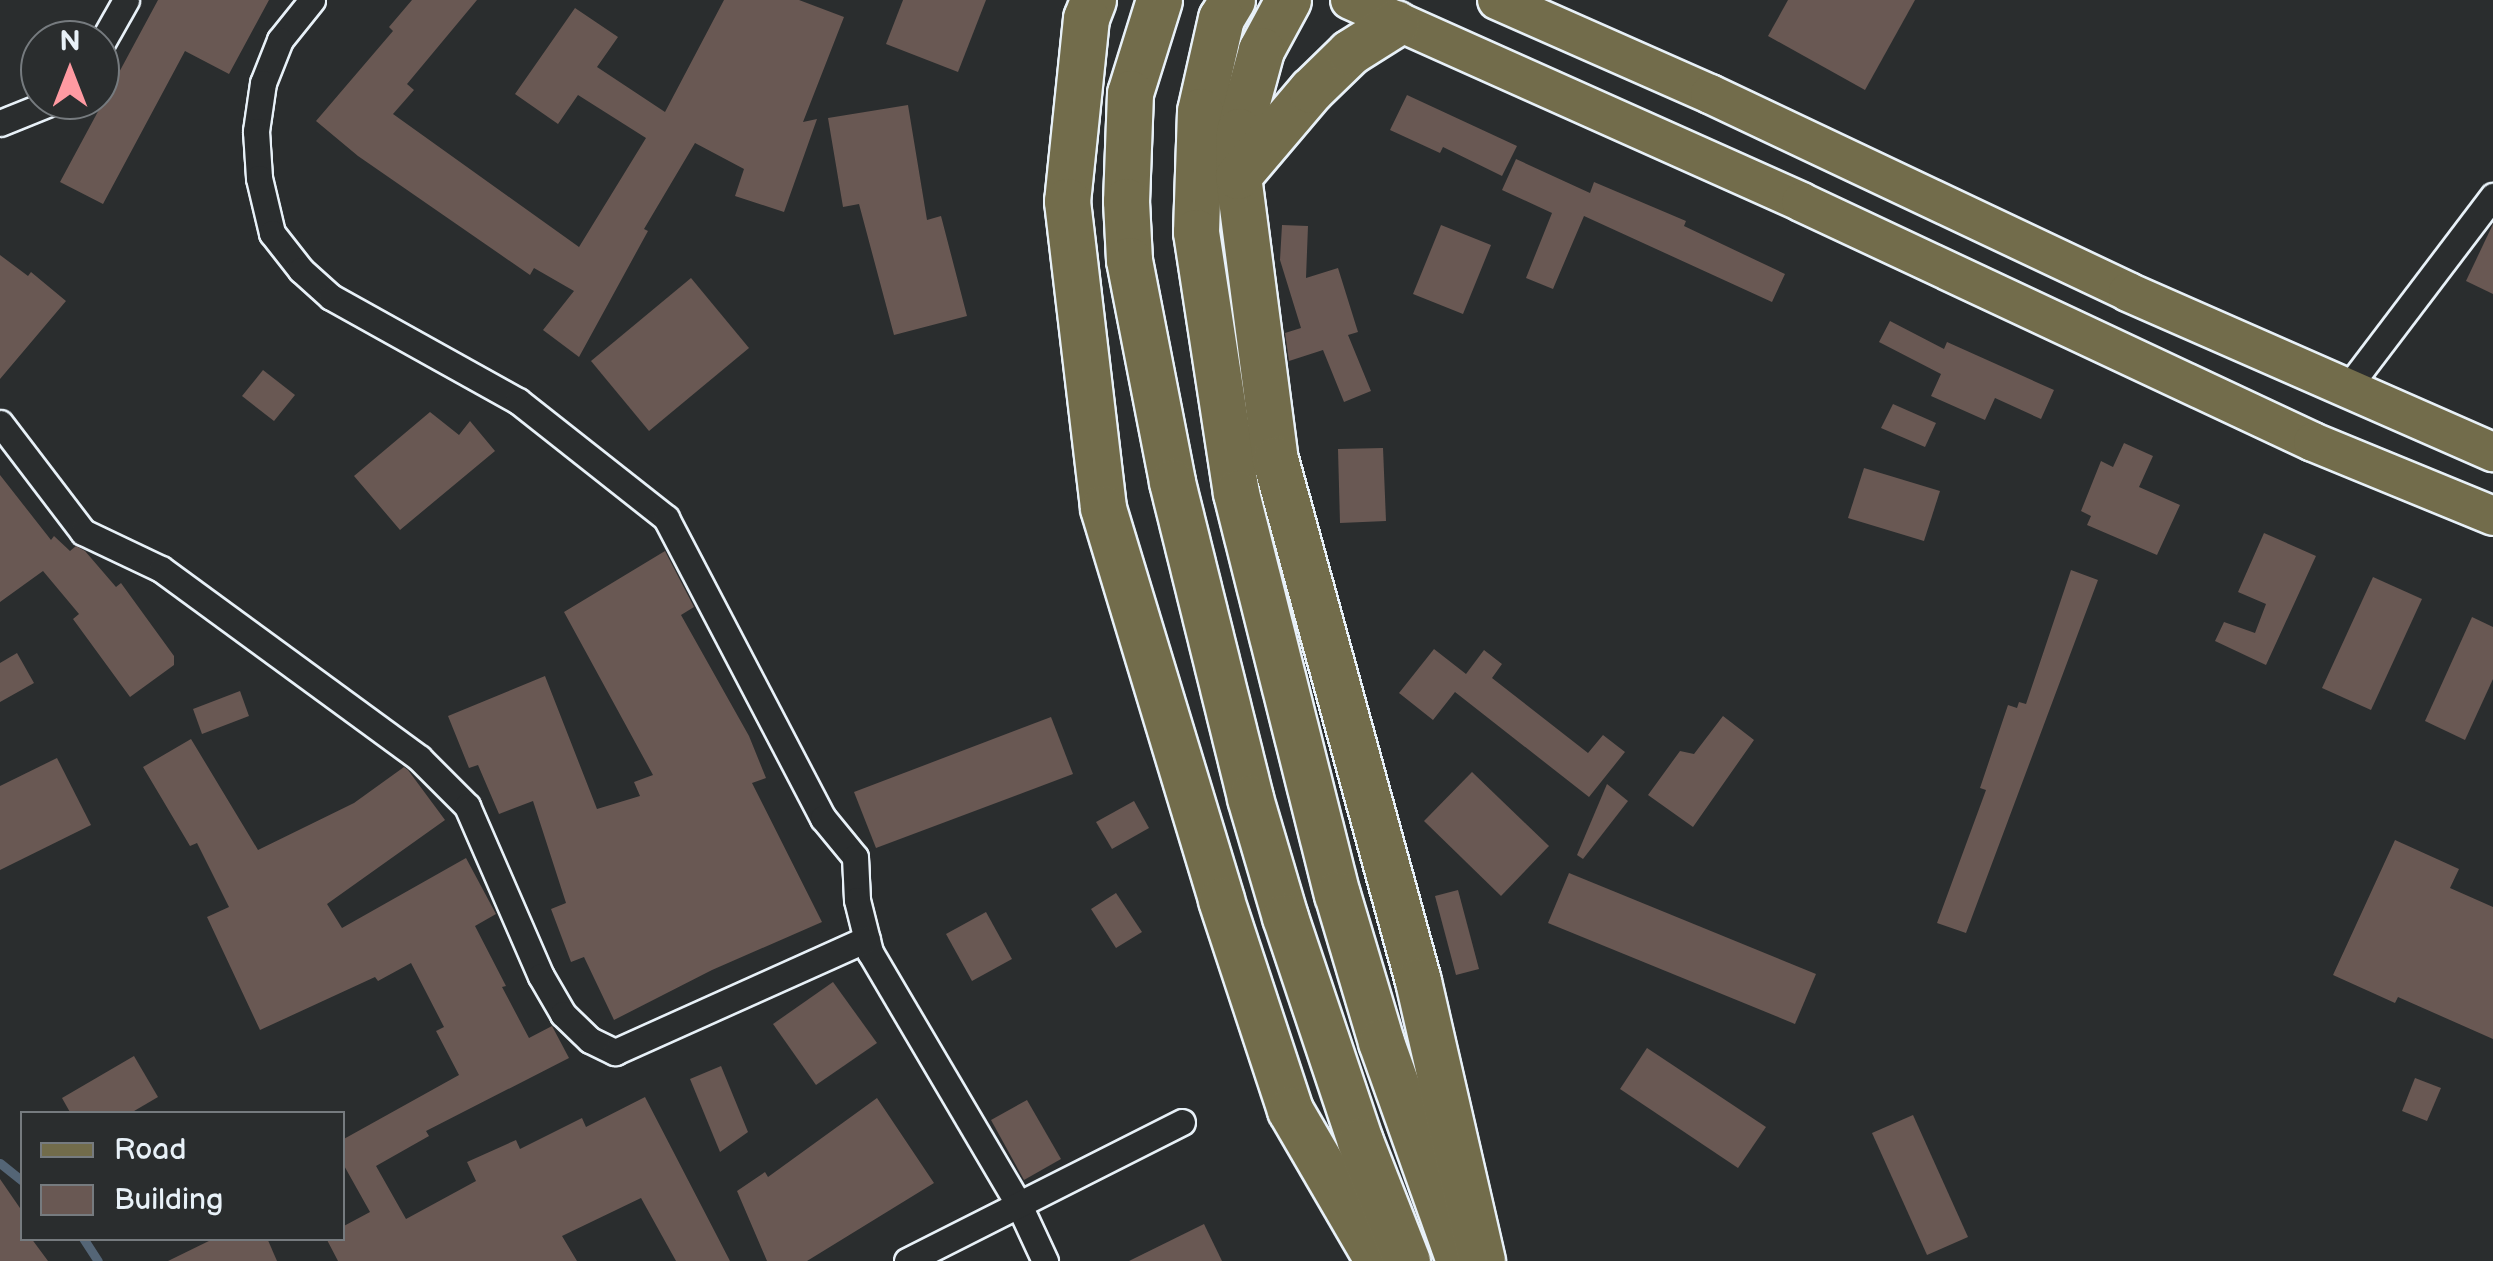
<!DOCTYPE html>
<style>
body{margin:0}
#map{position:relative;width:2493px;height:1261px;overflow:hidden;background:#2a2d2e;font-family:"Balsamiq Sans",sans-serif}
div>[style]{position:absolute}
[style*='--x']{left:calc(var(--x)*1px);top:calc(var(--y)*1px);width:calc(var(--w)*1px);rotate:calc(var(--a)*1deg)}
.stream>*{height:9px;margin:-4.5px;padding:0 4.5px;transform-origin:4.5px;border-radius:4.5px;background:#546576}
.building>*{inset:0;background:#695853}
.roads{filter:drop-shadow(2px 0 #e8f1f8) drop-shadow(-2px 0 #e8f1f8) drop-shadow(0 2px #e8f1f8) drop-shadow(0 -2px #e8f1f8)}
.street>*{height:25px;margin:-12.5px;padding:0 12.5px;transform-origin:12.5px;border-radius:12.5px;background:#2a2d2e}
.primary>*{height:38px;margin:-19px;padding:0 19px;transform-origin:19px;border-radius:19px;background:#726c4b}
.highway>*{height:45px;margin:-22.5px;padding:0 22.5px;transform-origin:22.5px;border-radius:22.5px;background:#726c4b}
span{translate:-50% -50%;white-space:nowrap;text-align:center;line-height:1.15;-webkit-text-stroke:8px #2a2d2e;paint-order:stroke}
.legend{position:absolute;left:20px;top:1111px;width:325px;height:130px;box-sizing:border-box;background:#2a2d2e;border:2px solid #767b7f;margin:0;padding:12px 18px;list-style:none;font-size:30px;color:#e8f1f8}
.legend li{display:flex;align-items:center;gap:20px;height:50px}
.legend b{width:50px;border:2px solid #767b7f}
.north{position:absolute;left:20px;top:20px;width:100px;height:100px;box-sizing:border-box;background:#2a2d2e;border:2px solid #767b7f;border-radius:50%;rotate:0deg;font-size:28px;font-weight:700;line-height:40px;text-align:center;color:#e8f1f8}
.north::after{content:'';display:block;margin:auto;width:35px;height:45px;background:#ff9aa2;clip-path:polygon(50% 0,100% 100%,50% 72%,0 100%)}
</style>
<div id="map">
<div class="stream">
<i style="--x:0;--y:1163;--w:28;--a:39"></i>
<i style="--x:83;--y:1238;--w:27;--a:57"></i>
</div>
<div class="building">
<i style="clip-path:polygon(158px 0,269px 0,229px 74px,185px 51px,103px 204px,60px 182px)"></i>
<i style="clip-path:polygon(412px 0,477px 0,407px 84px,414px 90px,393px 114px,579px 247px,646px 138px,578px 95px,558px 124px,515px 94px,575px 8px,618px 37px,597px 67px,665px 112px,724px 0,799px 0,844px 17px,803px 122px,817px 119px,784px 212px,735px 196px,744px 169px,695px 143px,644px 229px,648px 231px,579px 357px,543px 330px,574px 291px,534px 268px,530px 275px,358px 156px,316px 121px,393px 31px,389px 27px)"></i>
<i style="clip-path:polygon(903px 0,986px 0,958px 72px,886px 44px)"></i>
<i style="clip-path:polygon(1788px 0,1915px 0,1865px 90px,1768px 36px)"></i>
<i style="clip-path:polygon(1407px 95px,1517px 146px,1502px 176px,1443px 147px,1440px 153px,1390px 130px)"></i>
<i style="clip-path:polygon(908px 105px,927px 220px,941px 216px,967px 316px,894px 335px,859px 204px,843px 207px,828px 118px)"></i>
<i style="clip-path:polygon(1516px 159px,1590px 193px,1594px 182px,1686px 221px,1684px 226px,1785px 274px,1772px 302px,1584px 216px,1553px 289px,1526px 278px,1552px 213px,1502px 190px)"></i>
<i style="clip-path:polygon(2493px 224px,2493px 294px,2466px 281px)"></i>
<i style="clip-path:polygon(1282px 225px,1308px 226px,1306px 278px,1338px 268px,1358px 332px,1348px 335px,1371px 391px,1344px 402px,1323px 350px,1289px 361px,1285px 333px,1301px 328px,1280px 260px)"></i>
<i style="clip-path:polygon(1441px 225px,1491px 245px,1463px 314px,1413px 294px)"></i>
<i style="clip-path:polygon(0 255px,28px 276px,31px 272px,66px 301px,0 379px)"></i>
<i style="clip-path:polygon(691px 278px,749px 348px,649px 431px,591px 361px)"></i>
<i style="clip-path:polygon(1890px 321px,1944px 349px,1947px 342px,2054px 390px,2041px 419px,1995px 398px,1985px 420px,1931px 396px,1941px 374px,1879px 342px)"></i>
<i style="clip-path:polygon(263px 370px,295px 395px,274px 421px,242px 396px)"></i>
<i style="clip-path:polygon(1893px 404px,1936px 423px,1925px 447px,1881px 428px)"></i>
<i style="clip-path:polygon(430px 412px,459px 435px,470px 421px,495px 451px,400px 530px,354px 476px)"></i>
<i style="clip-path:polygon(2124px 443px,2153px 456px,2139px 487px,2180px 505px,2157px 555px,2087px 525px,2091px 516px,2081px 511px,2101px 461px,2113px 467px)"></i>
<i style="clip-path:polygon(1383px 448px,1386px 521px,1340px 523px,1338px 449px)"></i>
<i style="clip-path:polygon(1864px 468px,1940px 491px,1924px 541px,1848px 518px)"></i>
<i style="clip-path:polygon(0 475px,51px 540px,54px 536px,70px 551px,76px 546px,85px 551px,116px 587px,121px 583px,174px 656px,174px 665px,130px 697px,73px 619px,79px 614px,43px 571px,0 602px)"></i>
<i style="clip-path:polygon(2264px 533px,2316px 556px,2266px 665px,2215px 641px,2224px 622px,2255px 633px,2266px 604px,2238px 592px)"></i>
<i style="clip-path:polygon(665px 551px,694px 607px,681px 615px,749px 736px,766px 778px,752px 783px,822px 922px,712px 970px,614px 1020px,584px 957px,571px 962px,551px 909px,566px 903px,533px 801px,499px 814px,478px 765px,469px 768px,448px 716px,545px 676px,597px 809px,640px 796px,634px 782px,653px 775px,564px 612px)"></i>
<i style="clip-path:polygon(2071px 570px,2098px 580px,1966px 933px,1937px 923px,1986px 790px,1980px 788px,2008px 705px,2017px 708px,2019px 702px,2026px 704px)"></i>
<i style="clip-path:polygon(2373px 577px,2422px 599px,2371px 710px,2322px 688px)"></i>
<i style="clip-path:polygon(2472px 617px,2493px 627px,2493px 679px,2465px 740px,2425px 721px)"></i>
<i style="clip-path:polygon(1434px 649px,1466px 674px,1484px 650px,1502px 664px,1492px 678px,1588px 753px,1603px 735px,1625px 752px,1589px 797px,1455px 692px,1433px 720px,1399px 693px)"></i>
<i style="clip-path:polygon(17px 653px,34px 683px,0 702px,0 663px)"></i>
<i style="clip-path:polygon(240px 691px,249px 716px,202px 734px,193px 709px)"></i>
<i style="clip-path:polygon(1723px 716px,1754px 740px,1693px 827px,1648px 795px,1680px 751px,1694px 754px)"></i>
<i style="clip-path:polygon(1051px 717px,1073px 774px,876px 848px,854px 792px)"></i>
<i style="clip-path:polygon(191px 739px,258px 850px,354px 803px,404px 767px,408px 770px,445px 820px,327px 904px,342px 928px,466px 858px,496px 914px,475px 926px,506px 986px,502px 987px,529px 1038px,552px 1026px,569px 1058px,426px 1131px,429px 1136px,376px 1166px,406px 1219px,476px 1181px,467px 1162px,516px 1140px,520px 1149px,582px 1118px,586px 1127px,645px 1097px,730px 1261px,676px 1261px,641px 1198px,562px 1236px,577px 1261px,338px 1261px,326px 1238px,342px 1238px,342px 1227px,370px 1212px,342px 1162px,342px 1140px,459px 1075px,436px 1031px,444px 1027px,411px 963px,378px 981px,375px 977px,260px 1030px,207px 917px,229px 907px,197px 843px,190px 846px,143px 767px)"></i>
<i style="clip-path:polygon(57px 758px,91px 825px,0 870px,0 786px)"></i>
<i style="clip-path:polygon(1472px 772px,1549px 846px,1501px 896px,1424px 821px)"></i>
<i style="clip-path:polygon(1607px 784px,1628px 801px,1583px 859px,1577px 855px)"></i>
<i style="clip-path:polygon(1134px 801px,1149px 828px,1112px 849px,1096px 822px)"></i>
<i style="clip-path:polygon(2395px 840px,2459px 869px,2450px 888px,2493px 907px,2493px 1039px,2398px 997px,2395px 1003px,2333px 975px)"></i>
<i style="clip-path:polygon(1569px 873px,1816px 974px,1795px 1024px,1548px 923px)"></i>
<i style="clip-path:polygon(1458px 890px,1479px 969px,1456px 975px,1435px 896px)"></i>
<i style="clip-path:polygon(1116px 893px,1142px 932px,1116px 948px,1091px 909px)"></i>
<i style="clip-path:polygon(986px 912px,1012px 959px,972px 981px,946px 934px)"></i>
<i style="clip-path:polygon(833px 982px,877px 1043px,816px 1085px,773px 1024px)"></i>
<i style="clip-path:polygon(1647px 1048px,1766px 1127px,1738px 1168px,1620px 1089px)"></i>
<i style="clip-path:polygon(134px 1056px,158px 1097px,129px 1114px,71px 1114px,62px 1098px)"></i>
<i style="clip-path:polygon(721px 1066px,748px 1132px,720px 1152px,690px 1079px)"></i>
<i style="clip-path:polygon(2415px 1078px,2441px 1088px,2427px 1121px,2402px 1111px)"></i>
<i style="clip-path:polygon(877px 1098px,934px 1183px,807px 1261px,767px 1261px,737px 1191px,765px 1172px,768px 1177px)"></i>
<i style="clip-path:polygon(1027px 1100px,1061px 1159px,1024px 1180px,991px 1120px)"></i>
<i style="clip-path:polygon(1913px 1115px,1968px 1237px,1927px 1255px,1872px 1133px)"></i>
<i style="clip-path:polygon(0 1179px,22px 1211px,22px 1238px,31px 1238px,48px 1261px,0 1261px)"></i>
<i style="clip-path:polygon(1204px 1224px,1222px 1261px,1129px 1261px)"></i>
<i style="clip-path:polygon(215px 1238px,267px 1238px,277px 1261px,168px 1261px)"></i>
</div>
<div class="roads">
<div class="street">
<i style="--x:312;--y:0;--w:51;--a:128.7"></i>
<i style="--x:280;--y:40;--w:46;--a:111.6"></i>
<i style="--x:263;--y:83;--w:49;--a:98.3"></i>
<i style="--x:256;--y:131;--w:47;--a:86.3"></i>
<i style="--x:259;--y:178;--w:57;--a:76.7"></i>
<i style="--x:272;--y:233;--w:47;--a:51.9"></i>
<i style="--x:301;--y:270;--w:40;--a:42"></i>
<i style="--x:331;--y:297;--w:214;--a:29.1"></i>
<i style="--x:518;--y:401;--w:189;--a:38.3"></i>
<i style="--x:666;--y:518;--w:339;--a:62.4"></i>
<i style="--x:823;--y:818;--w:50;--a:50.6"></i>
<i style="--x:855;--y:857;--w:43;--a:87.3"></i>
<i style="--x:857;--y:900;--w:54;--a:76"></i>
<i style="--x:870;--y:952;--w:294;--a:59.5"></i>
<i style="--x:1019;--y:1205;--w:62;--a:65.1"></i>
<i style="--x:100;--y:46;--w:53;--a:-60.5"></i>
<i style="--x:0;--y:123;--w:61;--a:-22"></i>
<i style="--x:2348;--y:387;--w:240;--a:-52.8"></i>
<i style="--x:0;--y:423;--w:137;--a:52.7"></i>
<i style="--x:83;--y:532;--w:86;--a:25.4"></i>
<i style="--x:161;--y:569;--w:320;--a:36.2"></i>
<i style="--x:419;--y:758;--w:68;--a:45"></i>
<i style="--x:467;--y:806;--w:185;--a:66.5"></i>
<i style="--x:541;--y:976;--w:44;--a:59.9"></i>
<i style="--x:563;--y:1014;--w:37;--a:44"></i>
<i style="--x:590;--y:1040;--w:28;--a:26"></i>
<i style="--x:615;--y:1052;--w:276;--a:-24.2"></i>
<i style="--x:907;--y:1261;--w:308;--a:-26.8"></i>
</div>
<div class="primary">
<i style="--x:1350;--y:0;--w:494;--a:24.1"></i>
<i style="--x:1801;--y:202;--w:565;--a:25.11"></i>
<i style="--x:2313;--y:442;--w:195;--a:22.3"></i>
<i style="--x:1497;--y:0;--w:233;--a:23.8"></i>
<i style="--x:1710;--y:94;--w:463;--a:25.3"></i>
<i style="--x:2128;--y:292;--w:399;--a:23.7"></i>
</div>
<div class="highway">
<i style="--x:1093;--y:0;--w:19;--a:111"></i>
<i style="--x:1086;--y:18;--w:184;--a:95.9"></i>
<i style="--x:1067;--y:201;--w:309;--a:83.3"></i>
<i style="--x:1103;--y:508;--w:409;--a:73.2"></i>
<i style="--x:1221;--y:900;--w:221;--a:71.8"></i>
<i style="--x:1290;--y:1110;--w:175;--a:59.8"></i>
<i style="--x:1159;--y:0;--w:97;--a:107.3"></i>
<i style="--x:1130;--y:93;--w:108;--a:92.1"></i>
<i style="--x:1126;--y:201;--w:59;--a:87.1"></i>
<i style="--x:1129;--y:260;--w:226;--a:79"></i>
<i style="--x:1172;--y:482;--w:325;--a:76.1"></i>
<i style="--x:1250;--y:798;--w:124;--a:73.6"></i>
<i style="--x:1285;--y:917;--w:236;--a:71.5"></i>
<i style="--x:1360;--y:1141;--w:129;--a:68.6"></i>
<i style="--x:1232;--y:0;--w:21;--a:121"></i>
<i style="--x:1221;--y:18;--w:95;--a:102.7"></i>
<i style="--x:1200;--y:111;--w:121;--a:91.9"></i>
<i style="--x:1196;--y:232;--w:264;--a:81.3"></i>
<i style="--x:1236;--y:493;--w:414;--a:75.9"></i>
<i style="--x:1337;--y:894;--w:154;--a:73.4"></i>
<i style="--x:1381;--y:1042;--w:232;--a:70.4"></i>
<i style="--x:1288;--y:0;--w:57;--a:118.4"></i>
<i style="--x:1261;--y:50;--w:84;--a:105.2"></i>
<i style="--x:1239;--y:131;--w:45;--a:91.3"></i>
<i style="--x:1238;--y:176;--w:285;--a:82.6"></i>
<i style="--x:1275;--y:459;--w:541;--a:74.68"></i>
<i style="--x:1418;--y:981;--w:287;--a:77.1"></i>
<i style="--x:1238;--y:176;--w:113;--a:-49.7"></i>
<i style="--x:1311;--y:90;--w:54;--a:-44.3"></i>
<i style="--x:1350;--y:52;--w:54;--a:-32.2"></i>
</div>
</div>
<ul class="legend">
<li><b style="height:12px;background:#726c4b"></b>Road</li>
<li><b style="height:28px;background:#695853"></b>Building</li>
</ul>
<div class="north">N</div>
</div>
